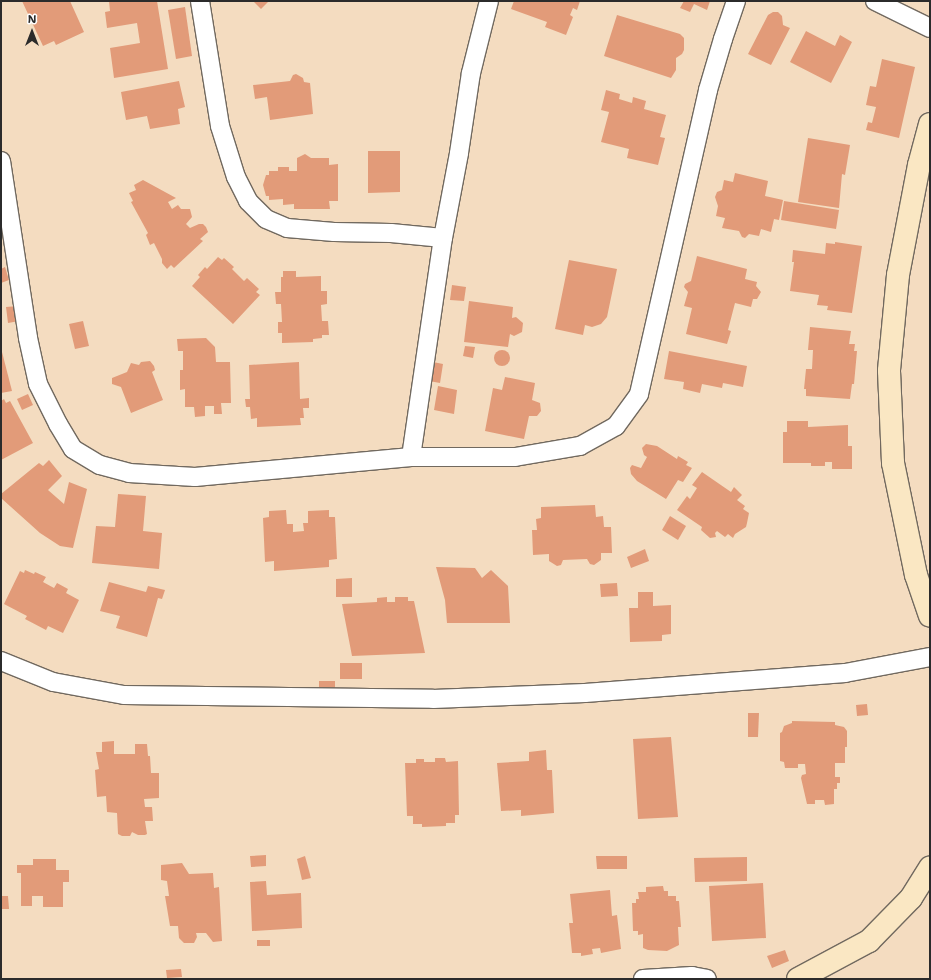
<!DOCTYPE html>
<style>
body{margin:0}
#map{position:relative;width:931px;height:980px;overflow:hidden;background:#f4dcc0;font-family:"Shantell Sans",sans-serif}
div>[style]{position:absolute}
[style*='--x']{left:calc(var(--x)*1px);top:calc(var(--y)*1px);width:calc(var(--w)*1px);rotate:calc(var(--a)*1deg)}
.building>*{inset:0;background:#e29b79}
.round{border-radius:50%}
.roads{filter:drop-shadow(1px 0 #71695f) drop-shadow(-1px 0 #71695f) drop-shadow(0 1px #71695f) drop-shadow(0 -1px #71695f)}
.street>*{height:18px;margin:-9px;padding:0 9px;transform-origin:9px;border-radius:9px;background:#fff}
.secondary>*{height:22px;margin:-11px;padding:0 11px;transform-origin:11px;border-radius:11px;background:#fae7c3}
span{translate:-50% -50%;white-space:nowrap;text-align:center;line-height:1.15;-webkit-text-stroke:3px #fff;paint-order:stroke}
.frame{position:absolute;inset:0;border:2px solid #2b2b2b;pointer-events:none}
.north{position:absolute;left:12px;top:12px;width:40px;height:40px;-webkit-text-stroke:3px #fff;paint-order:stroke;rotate:0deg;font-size:11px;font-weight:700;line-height:16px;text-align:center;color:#2b2b2b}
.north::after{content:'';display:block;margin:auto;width:14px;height:18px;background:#2b2b2b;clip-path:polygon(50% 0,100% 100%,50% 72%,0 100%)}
</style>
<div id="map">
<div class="building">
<i style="clip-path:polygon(22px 1px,70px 1px,84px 32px,56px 45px,54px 41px,43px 46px)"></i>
<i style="clip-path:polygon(109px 1px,157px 1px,168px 69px,114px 78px,110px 48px,140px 43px,137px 23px,107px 28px,105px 12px,110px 11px)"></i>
<i style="clip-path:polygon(253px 1px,269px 1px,261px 9px)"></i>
<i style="clip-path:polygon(514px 1px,580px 1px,577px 10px,573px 8px,570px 15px,573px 17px,566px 35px,545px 27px,547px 22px,511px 9px)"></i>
<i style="clip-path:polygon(684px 1px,710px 1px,707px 10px,694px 4px,690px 12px,680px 8px)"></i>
<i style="clip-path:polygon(185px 7px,192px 56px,176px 59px,168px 10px)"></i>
<i style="clip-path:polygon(773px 12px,778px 12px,782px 16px,783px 25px,790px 28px,771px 65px,748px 54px,768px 15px)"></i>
<i style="clip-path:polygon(617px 15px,680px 34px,684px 38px,684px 50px,682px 54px,676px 58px,676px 70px,671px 78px,604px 56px)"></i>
<i style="clip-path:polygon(806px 31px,835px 46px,840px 35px,852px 42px,831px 83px,790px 62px)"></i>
<i style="clip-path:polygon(882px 59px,915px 67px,899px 138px,866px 130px,868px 122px,872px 123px,876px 107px,866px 105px,870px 86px,876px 87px)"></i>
<i style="clip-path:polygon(296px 74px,303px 78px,304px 82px,310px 83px,313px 114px,270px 120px,267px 97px,255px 99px,253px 85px,290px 81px,293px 75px)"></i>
<i style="clip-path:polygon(179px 81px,185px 107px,178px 109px,180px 124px,150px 129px,147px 116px,126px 120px,121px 92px)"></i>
<i style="clip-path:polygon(606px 90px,620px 94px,619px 99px,632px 103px,633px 97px,646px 101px,644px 109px,666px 115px,660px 137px,665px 138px,658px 165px,627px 158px,629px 149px,601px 142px,609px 112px,601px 110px)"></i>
<i style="clip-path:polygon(808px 138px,850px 145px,845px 175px,842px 174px,839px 208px,798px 202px)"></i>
<i style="clip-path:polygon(368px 151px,400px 151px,400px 192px,368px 193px)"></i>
<i style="clip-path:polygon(305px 154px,311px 158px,329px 158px,329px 165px,338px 164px,338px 201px,329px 201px,330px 209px,294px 209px,294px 204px,283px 205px,283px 199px,269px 200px,269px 196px,266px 196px,263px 185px,266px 175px,269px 175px,269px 171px,278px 171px,278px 167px,289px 167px,289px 171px,297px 171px,297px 158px)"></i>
<i style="clip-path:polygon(735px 173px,768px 181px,765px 196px,783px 200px,779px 220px,774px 219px,771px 232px,761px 229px,759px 236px,749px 234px,745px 238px,742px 237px,739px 231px,722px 228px,725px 218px,716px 216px,718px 206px,715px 197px,717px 192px,722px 190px,724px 180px,733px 182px)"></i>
<i style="clip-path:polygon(143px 180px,176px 198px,168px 202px,172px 209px,178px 205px,181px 209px,190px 209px,192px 217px,186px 224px,190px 228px,199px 224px,203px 224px,206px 227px,208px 232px,200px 239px,203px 241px,174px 268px,171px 265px,167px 269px,162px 263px,162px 259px,154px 243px,150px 245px,146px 235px,148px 233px,131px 202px,133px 201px,129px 193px,136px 190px,134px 185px)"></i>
<i style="clip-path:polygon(784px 201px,839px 210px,836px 229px,781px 220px)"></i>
<i style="clip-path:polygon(835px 242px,862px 246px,852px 313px,827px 310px,828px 306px,817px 305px,819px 295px,790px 291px,794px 262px,792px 262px,793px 250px,825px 254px,826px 243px,835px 244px)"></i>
<i style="clip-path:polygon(697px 256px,747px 269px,745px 279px,757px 282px,756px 286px,761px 292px,757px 299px,753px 299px,751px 307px,735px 303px,728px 330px,731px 331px,727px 344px,686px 334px,692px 308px,684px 306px,688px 292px,684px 287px,685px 284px,691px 281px)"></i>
<i style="clip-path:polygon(218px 257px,222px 260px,224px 258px,234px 267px,232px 269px,244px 281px,247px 278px,259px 289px,256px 292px,260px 295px,233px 324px,192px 286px,200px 277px,198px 275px,205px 267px,207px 269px)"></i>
<i style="clip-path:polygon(569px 260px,617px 269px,607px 317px,601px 324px,592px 327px,585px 325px,583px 335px,555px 329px)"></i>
<i style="clip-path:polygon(5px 267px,9px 280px,1px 283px,1px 269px)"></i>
<i style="clip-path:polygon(283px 271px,296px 271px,296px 277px,321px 276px,321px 291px,327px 291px,327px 304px,321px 305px,322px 321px,328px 321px,329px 335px,322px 335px,322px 338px,313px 339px,313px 342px,282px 343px,282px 333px,278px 333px,278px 322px,282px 322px,281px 304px,276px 304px,275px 292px,281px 292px,281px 277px,283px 277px)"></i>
<i style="clip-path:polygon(452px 285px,466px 287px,464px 301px,450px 300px)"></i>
<i style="clip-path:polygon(469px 301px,513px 307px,512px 318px,516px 317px,523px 323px,522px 332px,514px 336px,510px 334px,508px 347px,464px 342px)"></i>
<i style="clip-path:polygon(18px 306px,19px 321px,8px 323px,6px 307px)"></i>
<i style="clip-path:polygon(83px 321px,89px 346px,75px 349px,69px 324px)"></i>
<i style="clip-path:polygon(810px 327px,851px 331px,849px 344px,855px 344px,854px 351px,857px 351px,854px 384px,852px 384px,850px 399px,806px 396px,806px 389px,804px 389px,806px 369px,812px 369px,813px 350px,808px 350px)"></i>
<i style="clip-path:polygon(206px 338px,215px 347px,216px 362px,230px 362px,231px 403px,221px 403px,222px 414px,214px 414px,214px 406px,205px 406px,205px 416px,195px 417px,194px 407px,185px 407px,185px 389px,180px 390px,180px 370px,183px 370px,183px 351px,178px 351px,177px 339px)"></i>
<i style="clip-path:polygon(465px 346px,475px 347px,473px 358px,463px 356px)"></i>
<i style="clip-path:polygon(1px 348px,12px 391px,1px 393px)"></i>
<i class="round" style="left:494px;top:350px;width:16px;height:16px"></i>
<i style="clip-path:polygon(669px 351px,747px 366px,743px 387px,723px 383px,722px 388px,702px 384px,700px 393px,683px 389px,684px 382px,664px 379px)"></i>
<i style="clip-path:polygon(150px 361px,154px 366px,155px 370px,152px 372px,163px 400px,131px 413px,121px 387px,112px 384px,112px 378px,127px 372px,131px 363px,139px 365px,141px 362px)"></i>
<i style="clip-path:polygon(299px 362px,300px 399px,309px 398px,309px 408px,303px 408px,304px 418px,300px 418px,301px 425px,257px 427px,257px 418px,251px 419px,250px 407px,246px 407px,245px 399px,250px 399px,249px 365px)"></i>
<i style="clip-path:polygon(433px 362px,443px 364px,440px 383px,429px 381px)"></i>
<i style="clip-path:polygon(505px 377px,535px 383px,532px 400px,540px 403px,541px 411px,537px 416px,529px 416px,524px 439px,485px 431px,493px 388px,502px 390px)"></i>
<i style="clip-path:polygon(438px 386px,457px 390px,454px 414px,434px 410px)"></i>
<i style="clip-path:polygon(28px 394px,33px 405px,22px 410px,17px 399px)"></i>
<i style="clip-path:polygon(4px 399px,6px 403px,10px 401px,33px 443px,1px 460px,1px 401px)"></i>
<i style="clip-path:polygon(787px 421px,808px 421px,808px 427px,848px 425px,848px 446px,852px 446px,852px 469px,832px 469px,832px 462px,825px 462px,825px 466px,811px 466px,811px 463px,783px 463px,783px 432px,787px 432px)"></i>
<i style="clip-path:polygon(646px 444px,657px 446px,677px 459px,678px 456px,688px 462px,686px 465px,692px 468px,683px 482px,678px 480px,666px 499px,637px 481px,631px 474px,630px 468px,632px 465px,641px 468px,647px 457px,644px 455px,642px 448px)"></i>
<i style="clip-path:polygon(49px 460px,62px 476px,48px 490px,64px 504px,69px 482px,87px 489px,73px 548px,60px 546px,40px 533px,1px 498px,1px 494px,39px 463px,43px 466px)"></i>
<i style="clip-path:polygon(702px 472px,731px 492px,734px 487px,742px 495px,737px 500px,745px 506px,743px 509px,749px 513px,747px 523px,746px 527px,735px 534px,733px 538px,728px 534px,725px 537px,717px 531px,715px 533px,716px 537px,710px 538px,701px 530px,702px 527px,677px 510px,687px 496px,690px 499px,697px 488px,692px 485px)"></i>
<i style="clip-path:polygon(118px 494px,146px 496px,143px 531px,162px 533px,159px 569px,92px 563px,96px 526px,115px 527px)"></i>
<i style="clip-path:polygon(595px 505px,596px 517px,603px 516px,604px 527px,611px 527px,612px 553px,601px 553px,601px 560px,594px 565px,590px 564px,587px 559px,563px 560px,561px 565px,557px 566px,549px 561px,549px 554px,533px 555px,532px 530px,537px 530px,536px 519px,541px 518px,541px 507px)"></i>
<i style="clip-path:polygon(286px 510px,287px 524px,293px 524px,293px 532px,304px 531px,303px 523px,308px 523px,308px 511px,329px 510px,329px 517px,335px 517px,337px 559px,329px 560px,329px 567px,274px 571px,274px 561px,265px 562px,263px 518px,269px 517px,269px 511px)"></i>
<i style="clip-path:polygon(670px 516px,686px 526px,678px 540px,662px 530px)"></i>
<i style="clip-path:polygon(645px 549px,649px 561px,631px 568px,627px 557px)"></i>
<i style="clip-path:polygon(436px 567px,475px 568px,482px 578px,491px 570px,508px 586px,510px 623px,447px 623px,445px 600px)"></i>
<i style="clip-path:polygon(25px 570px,34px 574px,35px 572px,46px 577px,43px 582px,54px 588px,57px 583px,68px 589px,66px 593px,79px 600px,63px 633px,48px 626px,46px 630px,25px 619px,27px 616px,4px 604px,20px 571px,24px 573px)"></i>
<i style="clip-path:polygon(352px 578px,352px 597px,336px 597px,336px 579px)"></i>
<i style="clip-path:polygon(109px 582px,146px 592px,148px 586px,165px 590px,162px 599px,158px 598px,147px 637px,116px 628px,120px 616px,100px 611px)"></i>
<i style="clip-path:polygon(617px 583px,618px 596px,601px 597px,600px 584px)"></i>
<i style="clip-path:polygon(638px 592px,653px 592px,653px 606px,671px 605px,671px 634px,662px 635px,662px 641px,630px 642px,629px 608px,638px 608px)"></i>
<i style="clip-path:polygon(387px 597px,387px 602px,395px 602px,395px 597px,408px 597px,408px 601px,414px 601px,425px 653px,352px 656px,342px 604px,377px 602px,377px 598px)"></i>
<i style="clip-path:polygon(340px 663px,362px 663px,362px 679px,340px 679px)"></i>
<i style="clip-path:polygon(319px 681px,335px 681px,335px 690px,319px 690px)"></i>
<i style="clip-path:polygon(867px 704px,868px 715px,857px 716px,856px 705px)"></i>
<i style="clip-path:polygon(748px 713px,759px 713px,758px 737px,748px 737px)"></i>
<i style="clip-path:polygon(792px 721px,835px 722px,835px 725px,844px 727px,847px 731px,847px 747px,845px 747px,845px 763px,835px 763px,835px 777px,840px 777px,840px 783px,837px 783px,837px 789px,834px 789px,834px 804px,825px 805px,824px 800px,815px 800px,815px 804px,807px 804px,801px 778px,802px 775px,806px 774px,805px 764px,798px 764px,798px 768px,785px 768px,784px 762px,780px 761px,780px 733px,782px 732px,784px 726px,792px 723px)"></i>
<i style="clip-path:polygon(671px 737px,678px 817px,638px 819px,633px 739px)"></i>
<i style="clip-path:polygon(114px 741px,114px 754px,135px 754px,135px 744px,147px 744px,148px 756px,150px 756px,151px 773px,159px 773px,159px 798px,144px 799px,145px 807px,152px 807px,153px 821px,145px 821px,147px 834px,145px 835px,138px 835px,132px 832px,130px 836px,122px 836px,118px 834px,117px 813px,107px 812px,106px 796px,97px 797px,95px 770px,99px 769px,96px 752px,102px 752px,102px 742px)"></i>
<i style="clip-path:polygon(546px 750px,547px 770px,552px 770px,554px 813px,521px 816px,521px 810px,501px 811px,497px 763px,529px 761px,529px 752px)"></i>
<i style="clip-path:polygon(435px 758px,445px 758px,446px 762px,458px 761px,459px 815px,455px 815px,455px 823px,446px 823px,446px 826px,422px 827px,422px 824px,413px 824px,413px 816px,407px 816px,405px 763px,416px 763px,416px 759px,424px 759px,424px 762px,435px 762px)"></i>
<i style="clip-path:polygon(266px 855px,266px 866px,251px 867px,250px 856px)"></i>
<i style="clip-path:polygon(305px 856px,311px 878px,302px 880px,297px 859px)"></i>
<i style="clip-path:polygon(596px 856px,627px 856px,627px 869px,597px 869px)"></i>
<i style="clip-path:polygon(747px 857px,747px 881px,695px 882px,694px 858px)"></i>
<i style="clip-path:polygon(33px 859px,56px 859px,56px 870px,69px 870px,69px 882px,63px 882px,63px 907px,43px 907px,43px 896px,32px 896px,32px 906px,21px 906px,21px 873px,17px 873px,17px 865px,33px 865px)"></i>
<i style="clip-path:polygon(182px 863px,189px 874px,213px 873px,214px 888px,219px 887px,222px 941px,213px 942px,206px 933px,196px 933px,197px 937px,194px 943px,184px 943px,179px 938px,178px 926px,170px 926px,165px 896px,169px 896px,167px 881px,161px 880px,161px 865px)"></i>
<i style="clip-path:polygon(266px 881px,267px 895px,301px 893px,302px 928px,252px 931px,250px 882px)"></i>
<i style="clip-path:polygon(763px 883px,766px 938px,712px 941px,709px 886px)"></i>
<i style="clip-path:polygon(663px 886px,664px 891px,668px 891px,668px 896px,676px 896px,676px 901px,679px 901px,681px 927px,678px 927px,679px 945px,667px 951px,648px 950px,643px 948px,643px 934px,638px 935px,638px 931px,633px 931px,632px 903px,636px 903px,636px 899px,639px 899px,638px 892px,646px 892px,646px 887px)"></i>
<i style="clip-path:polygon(610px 890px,612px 916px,617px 915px,621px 949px,601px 953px,600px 948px,592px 949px,593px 954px,581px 956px,581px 953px,572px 953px,569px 923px,573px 923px,570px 894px)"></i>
<i style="clip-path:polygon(1px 896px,8px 896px,9px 909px,1px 909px)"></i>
<i style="clip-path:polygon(257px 940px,270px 940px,270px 946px,257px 946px)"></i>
<i style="clip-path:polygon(785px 950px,789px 961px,772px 968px,767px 956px)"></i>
<i style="clip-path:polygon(181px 969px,182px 977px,167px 978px,166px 970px)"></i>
</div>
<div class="roads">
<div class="street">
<i style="--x:200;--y:1;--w:127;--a:80.9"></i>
<i style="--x:220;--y:126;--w:53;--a:72.6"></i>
<i style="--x:236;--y:177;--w:27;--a:63"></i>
<i style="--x:248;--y:201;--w:25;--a:45"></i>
<i style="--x:266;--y:219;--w:23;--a:23"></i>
<i style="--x:287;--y:228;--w:47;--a:4.9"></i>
<i style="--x:334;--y:232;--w:57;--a:1"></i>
<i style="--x:391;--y:233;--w:52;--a:5.5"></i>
<i style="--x:875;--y:1;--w:61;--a:26.1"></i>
<i style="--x:1;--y:161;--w:179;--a:81.3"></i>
<i style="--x:28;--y:338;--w:47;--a:77.7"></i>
<i style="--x:38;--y:384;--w:45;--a:63.4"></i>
<i style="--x:58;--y:424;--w:29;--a:59"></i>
<i style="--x:73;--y:449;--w:31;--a:31"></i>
<i style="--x:100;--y:465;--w:30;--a:15"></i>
<i style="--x:129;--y:473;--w:66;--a:3.5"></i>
<i style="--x:195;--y:477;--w:217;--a:-5.3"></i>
<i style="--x:411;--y:457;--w:104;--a:0"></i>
<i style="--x:515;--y:457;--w:66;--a:-9.6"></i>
<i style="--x:580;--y:446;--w:41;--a:-29.1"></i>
<i style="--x:616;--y:426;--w:39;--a:-54"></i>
<i style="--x:639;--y:394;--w:312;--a:-77.2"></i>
<i style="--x:708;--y:90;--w:53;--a:-73.6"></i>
<i style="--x:723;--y:39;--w:40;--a:-71.1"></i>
<i style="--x:411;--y:457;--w:221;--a:-81.7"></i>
<i style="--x:443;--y:238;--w:86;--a:-79.3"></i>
<i style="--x:459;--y:153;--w:81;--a:-81.5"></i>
<i style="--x:471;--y:73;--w:74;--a:-76"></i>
<i style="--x:1;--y:661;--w:56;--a:22"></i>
<i style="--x:53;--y:682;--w:72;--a:10.4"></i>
<i style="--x:124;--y:695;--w:309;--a:0.7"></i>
<i style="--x:433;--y:699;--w:152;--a:-2.3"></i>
<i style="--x:585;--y:693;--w:261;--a:-4.4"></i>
<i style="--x:845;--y:673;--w:86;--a:-10.7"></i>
<i style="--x:643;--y:979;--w:49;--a:-3.5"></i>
<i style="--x:692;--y:976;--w:15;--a:11"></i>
</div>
<div class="secondary">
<i style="--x:930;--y:124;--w:42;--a:105"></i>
<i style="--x:919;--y:165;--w:112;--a:100.8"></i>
<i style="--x:898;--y:275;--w:96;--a:95.4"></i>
<i style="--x:889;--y:371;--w:92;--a:87.5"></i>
<i style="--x:893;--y:463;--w:114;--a:78.4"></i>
<i style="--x:916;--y:575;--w:43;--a:71.1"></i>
<i style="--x:798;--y:979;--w:81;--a:-28.2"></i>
<i style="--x:869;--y:941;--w:60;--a:-45.7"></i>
<i style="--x:911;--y:898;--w:36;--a:-58"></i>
</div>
</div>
<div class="frame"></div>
<div class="north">N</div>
</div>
